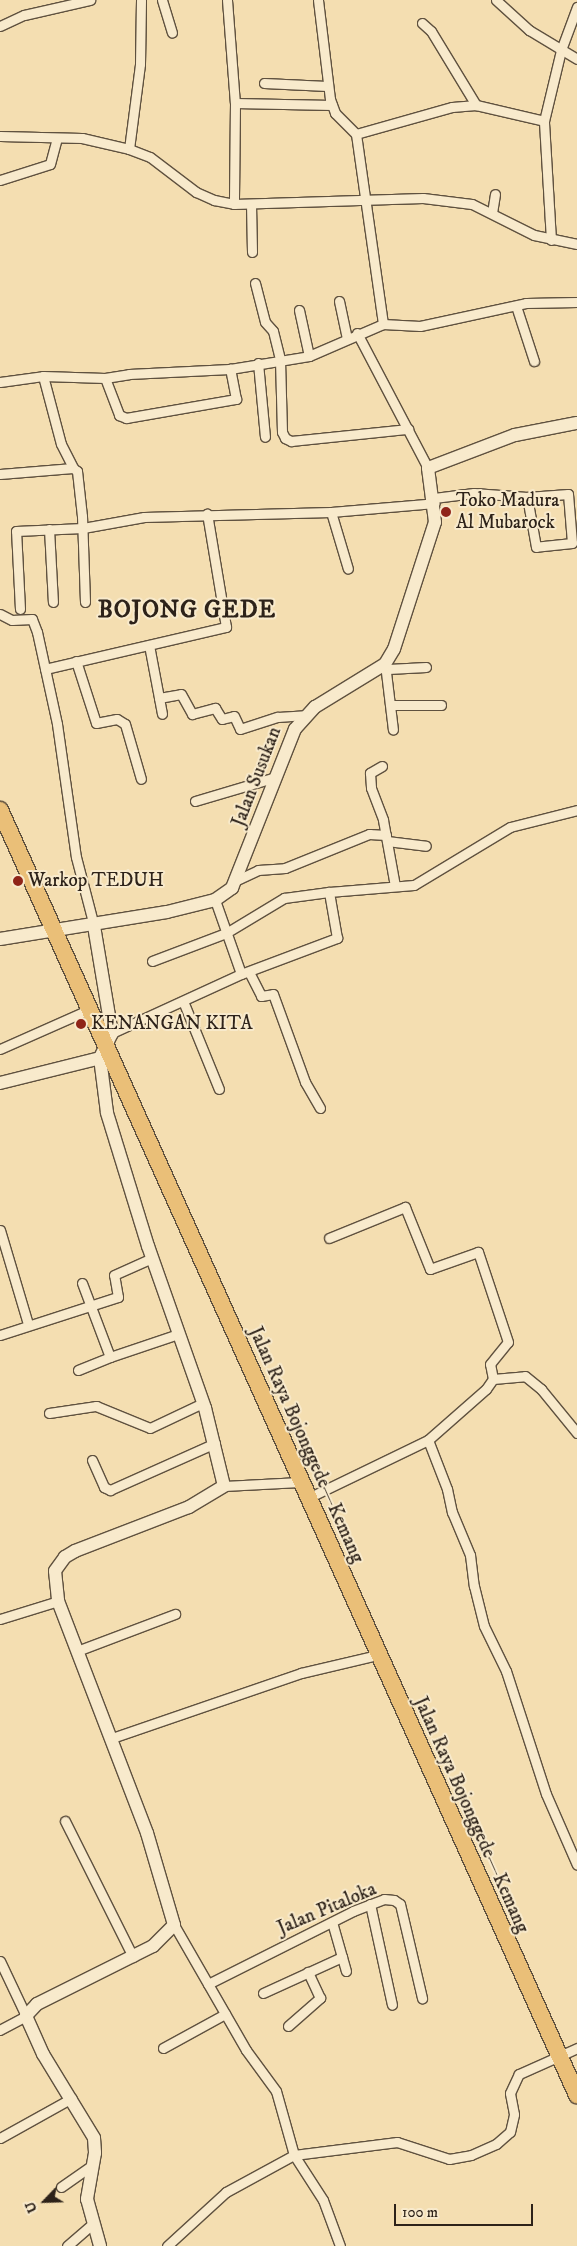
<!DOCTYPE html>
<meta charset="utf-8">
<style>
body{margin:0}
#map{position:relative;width:577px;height:2246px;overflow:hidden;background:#f4deb1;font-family:"IM FELL DW Pica",serif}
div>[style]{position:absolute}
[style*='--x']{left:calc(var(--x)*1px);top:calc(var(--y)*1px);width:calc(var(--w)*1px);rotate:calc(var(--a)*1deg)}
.roads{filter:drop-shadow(1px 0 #5f513f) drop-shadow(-1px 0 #5f513f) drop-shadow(0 1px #5f513f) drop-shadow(0 -1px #5f513f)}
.street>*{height:9px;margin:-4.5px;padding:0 4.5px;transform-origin:4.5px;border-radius:4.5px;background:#f8eacc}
.secondary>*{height:12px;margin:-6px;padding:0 6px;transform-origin:6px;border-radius:6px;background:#f8eacc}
.highway>*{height:16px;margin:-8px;padding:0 8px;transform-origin:8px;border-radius:8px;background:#eabf78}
.dots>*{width:14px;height:14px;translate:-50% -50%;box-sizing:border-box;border:2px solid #f8eacc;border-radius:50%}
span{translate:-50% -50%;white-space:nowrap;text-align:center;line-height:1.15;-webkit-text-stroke:4px #f8eacc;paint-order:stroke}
.poi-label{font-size:19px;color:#2d2219}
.left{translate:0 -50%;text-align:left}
.street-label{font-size:19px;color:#2d2219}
.district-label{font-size:24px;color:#2d2219;font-weight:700;letter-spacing:1px}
.north{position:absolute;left:20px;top:2176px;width:50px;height:50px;-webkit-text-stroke:4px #f8eacc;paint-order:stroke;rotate:246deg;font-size:14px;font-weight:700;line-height:20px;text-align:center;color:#2d2219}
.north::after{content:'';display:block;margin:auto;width:18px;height:22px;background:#2d2219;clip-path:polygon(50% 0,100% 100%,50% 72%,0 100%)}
.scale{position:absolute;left:394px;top:2204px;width:139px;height:22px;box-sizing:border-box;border:2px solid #2d2219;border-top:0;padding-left:6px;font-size:15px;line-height:18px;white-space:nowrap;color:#2d2219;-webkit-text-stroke:4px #f8eacc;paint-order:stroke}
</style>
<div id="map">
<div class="roads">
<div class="street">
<i style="--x:162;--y:0;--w:34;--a:73"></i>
<i style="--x:227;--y:0;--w:103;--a:85.6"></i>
<i style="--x:235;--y:103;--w:101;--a:90.6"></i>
<i style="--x:318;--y:0;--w:100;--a:83.1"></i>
<i style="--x:330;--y:99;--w:15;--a:70"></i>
<i style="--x:335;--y:113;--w:30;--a:45"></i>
<i style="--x:356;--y:134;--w:192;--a:81.9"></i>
<i style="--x:496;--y:0;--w:45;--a:42.3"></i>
<i style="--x:529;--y:30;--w:56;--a:31.1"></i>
<i style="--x:422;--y:23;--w:12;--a:42"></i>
<i style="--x:431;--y:31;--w:87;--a:58.7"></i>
<i style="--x:0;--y:26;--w:26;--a:-25"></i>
<i style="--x:24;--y:15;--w:68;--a:-12.8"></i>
<i style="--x:264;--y:83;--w:63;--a:2.7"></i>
<i style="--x:235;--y:103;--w:97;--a:1.2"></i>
<i style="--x:356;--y:134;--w:100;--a:-15.7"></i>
<i style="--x:452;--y:107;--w:24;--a:-5"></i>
<i style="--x:476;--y:105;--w:70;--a:13.2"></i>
<i style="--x:0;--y:136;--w:82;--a:1.4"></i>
<i style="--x:82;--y:138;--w:48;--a:13.2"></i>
<i style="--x:129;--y:149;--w:22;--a:21"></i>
<i style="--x:150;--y:157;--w:58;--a:37.3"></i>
<i style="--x:196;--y:192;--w:20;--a:24"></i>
<i style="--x:214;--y:200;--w:20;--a:11"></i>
<i style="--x:234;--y:204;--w:189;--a:-1.8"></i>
<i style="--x:423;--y:198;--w:49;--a:7"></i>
<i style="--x:472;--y:204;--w:69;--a:26.6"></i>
<i style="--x:534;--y:235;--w:44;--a:11.8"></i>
<i style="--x:129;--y:149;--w:86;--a:-82.6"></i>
<i style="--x:140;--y:64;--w:64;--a:-89.1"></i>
<i style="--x:0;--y:180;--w:52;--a:-17.7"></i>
<i style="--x:50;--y:164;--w:27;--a:-75"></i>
<i style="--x:251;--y:204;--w:48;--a:88.8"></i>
<i style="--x:492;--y:213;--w:19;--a:-81"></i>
<i style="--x:551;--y:240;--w:119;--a:-93.4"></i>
<i style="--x:544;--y:121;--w:73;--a:-76.5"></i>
<i style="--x:561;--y:50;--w:46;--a:-69.6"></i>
<i style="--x:255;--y:283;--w:40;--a:75.6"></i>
<i style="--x:265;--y:322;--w:12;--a:48"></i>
<i style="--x:273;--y:331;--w:30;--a:76"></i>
<i style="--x:280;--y:360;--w:72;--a:88.4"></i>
<i style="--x:282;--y:432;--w:7;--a:63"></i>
<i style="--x:285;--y:438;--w:7;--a:27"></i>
<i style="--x:291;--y:441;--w:118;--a:-5.9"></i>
<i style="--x:339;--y:301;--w:39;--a:78"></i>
<i style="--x:516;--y:306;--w:58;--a:71.9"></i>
<i style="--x:299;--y:310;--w:47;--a:77.7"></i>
<i style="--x:357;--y:333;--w:153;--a:62.3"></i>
<i style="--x:258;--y:363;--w:74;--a:84.6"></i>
<i style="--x:43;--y:376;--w:70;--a:75.2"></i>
<i style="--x:61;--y:444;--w:27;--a:63"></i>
<i style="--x:105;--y:378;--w:40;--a:69"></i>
<i style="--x:119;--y:415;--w:8;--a:23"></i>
<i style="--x:126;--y:418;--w:112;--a:-9.8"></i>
<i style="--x:236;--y:399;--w:31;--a:-101"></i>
<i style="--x:0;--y:382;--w:43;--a:-7.9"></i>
<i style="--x:43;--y:376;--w:62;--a:1.8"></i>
<i style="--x:105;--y:378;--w:24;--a:-9"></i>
<i style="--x:129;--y:374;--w:101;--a:-2.8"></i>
<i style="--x:230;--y:369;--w:80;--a:-9.3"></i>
<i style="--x:309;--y:356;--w:81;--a:-23.4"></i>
<i style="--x:383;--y:324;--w:37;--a:3"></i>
<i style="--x:420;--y:326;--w:108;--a:-12.2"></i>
<i style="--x:526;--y:303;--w:51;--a:-1.1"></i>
<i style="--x:0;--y:474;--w:73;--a:-4.7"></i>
<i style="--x:73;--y:468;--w:5;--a:37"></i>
<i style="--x:77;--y:471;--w:45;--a:83.7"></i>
<i style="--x:82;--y:516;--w:86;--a:88"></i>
<i style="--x:434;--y:498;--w:40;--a:-7.1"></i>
<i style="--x:474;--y:493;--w:53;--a:4.3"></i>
<i style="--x:527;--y:497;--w:41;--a:-4.2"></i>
<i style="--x:568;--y:494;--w:49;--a:85.3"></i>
<i style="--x:572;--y:543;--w:36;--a:174"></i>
<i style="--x:536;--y:547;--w:51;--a:-100.2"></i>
<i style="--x:331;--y:512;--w:59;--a:73.4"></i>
<i style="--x:49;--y:529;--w:73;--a:86.9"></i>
<i style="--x:20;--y:609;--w:78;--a:-92.9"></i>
<i style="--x:16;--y:531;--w:67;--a:-2.6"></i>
<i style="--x:83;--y:528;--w:62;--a:-10.2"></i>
<i style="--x:144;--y:517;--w:187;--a:-1.5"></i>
<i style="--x:331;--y:512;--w:104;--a:-4.9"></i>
<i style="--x:0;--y:614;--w:13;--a:27"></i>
<i style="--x:12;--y:620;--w:20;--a:-3"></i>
<i style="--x:32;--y:619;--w:14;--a:69"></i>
<i style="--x:37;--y:632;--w:94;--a:77.7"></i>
<i style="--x:57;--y:724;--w:134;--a:81.9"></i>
<i style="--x:76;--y:857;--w:71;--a:75.4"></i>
<i style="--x:149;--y:645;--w:70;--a:79.3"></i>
<i style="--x:76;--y:661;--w:65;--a:72.1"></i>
<i style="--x:96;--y:723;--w:21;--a:-11"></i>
<i style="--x:117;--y:719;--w:9;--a:32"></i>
<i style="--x:125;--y:724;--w:57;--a:73.8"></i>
<i style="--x:385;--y:664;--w:66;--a:83.1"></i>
<i style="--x:45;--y:669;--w:186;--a:-13.1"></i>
<i style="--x:226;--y:627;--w:115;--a:-99.5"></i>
<i style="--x:388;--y:669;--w:38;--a:-3"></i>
<i style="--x:159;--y:698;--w:22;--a:-10"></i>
<i style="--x:181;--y:694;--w:23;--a:61"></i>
<i style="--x:192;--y:714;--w:24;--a:-15"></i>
<i style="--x:215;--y:708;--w:13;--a:58"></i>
<i style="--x:222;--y:719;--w:12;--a:-14"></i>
<i style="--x:234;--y:716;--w:14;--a:65"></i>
<i style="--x:240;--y:729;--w:40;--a:-18"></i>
<i style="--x:278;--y:717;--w:27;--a:-4"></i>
<i style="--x:391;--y:705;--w:50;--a:0"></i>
<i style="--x:382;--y:766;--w:14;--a:150"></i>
<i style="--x:370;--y:773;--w:15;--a:86"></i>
<i style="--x:371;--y:788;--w:34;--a:69"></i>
<i style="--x:383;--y:820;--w:67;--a:79.7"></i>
<i style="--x:195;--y:801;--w:84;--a:-16.5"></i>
<i style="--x:387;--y:841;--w:39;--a:7"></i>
<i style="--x:237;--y:880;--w:23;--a:-25"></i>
<i style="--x:258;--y:870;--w:27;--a:-4"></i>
<i style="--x:285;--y:868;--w:91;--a:-22"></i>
<i style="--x:369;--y:834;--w:17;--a:3"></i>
<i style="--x:215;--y:900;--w:78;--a:70.6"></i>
<i style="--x:152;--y:961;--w:79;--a:-20.7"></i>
<i style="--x:226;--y:933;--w:68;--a:-31.1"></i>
<i style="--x:284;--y:898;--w:45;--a:-7.6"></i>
<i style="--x:249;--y:972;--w:27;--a:63"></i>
<i style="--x:261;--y:996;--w:12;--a:-9"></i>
<i style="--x:273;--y:994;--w:94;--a:70"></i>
<i style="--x:305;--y:1082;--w:30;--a:60"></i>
<i style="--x:183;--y:1001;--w:95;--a:67.8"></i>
<i style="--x:112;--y:1033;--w:142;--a:-24.6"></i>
<i style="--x:241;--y:974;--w:103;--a:-20.6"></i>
<i style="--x:337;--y:938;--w:47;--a:-99.9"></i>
<i style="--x:329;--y:892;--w:85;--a:-4.7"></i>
<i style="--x:414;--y:885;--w:112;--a:-31.1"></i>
<i style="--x:510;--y:827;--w:69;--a:-14.2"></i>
<i style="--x:0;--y:1049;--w:96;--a:-23.9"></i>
<i style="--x:0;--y:1230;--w:98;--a:73.4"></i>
<i style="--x:82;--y:1283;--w:79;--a:69.3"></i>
<i style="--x:110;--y:1357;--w:72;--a:-18.7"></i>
<i style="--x:0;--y:1335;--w:124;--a:-17.9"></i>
<i style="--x:118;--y:1297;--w:22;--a:-100"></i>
<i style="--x:114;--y:1275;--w:42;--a:-24.1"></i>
<i style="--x:78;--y:1370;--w:35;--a:-22"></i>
<i style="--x:493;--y:1379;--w:32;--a:-5"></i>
<i style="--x:525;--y:1376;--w:21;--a:39"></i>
<i style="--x:541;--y:1389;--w:57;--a:50.7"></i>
<i style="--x:49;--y:1413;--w:48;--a:-8.5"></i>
<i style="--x:96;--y:1406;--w:58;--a:22.2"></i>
<i style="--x:150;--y:1428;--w:59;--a:-25.3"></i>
<i style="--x:428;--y:1440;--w:53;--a:68.8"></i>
<i style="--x:447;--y:1489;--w:24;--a:78"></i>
<i style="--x:452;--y:1512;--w:47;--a:67.3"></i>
<i style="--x:470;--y:1555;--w:31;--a:83"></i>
<i style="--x:474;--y:1586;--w:41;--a:76"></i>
<i style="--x:484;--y:1626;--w:50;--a:63.9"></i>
<i style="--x:506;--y:1671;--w:129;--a:72"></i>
<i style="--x:546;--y:1794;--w:77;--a:66.4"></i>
<i style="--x:92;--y:1460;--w:30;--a:66"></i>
<i style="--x:104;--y:1487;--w:7;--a:27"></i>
<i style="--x:110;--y:1490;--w:115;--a:-24.1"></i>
<i style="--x:224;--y:1486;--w:76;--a:-3"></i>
<i style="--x:308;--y:1498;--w:133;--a:-25.8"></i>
<i style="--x:428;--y:1440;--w:77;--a:-41.3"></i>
<i style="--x:486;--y:1389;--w:12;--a:-55"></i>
<i style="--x:493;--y:1379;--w:15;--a:-101"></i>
<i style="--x:490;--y:1364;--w:28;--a:-51"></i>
<i style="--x:508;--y:1342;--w:95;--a:-108.4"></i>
<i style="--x:478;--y:1252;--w:51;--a:160.5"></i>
<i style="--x:430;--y:1269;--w:67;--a:-112"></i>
<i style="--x:405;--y:1207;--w:82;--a:157.8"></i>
<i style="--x:0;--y:1619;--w:61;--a:-17.2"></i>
<i style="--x:77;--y:1651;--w:105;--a:-20.7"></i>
<i style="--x:112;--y:1738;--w:200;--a:-19"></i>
<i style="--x:301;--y:1673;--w:79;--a:-13.2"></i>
<i style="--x:65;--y:1821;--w:152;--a:63.4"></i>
<i style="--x:370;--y:1904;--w:103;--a:77.7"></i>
<i style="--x:332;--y:1922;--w:51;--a:74.1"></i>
<i style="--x:0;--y:1961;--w:61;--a:64.7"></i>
<i style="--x:26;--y:2016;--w:30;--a:152"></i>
<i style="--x:208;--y:1984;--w:162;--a:-26.7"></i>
<i style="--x:353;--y:1911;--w:33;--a:-21"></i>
<i style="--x:384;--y:1899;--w:10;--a:6"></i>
<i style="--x:394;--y:1900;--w:7;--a:34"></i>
<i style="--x:400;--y:1904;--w:97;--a:76.8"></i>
<i style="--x:263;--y:1993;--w:87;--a:-24.5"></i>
<i style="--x:288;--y:2026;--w:43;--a:-41.2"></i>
<i style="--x:320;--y:1998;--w:29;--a:-115"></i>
<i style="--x:163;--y:2048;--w:71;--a:-28.7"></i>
<i style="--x:0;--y:2138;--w:82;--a:-29.1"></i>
<i style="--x:61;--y:2187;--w:39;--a:-35"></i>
<i style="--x:67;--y:2246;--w:33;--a:-41"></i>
<i style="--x:167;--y:2246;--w:80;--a:-42.5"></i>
<i style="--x:226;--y:2192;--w:77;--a:-28.6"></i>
<i style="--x:294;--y:2155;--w:66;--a:-105.7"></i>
<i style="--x:276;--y:2091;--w:51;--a:-126.2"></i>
<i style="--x:246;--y:2050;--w:144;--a:-119.9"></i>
<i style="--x:340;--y:2246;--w:49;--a:-110.3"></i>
<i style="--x:323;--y:2200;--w:54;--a:-122.8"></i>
<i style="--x:294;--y:2155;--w:104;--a:-7.2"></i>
<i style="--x:397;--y:2142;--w:55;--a:18.1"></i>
<i style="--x:449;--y:2159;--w:22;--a:-10"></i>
<i style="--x:471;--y:2155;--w:27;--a:-24"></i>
<i style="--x:496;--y:2144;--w:18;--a:-41"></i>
<i style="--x:510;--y:2132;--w:18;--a:-77"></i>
<i style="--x:514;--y:2114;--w:21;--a:-101"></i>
<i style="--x:510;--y:2093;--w:21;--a:-65"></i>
<i style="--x:519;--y:2074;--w:64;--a:-24.1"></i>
</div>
<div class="secondary">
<i style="--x:94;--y:926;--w:109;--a:80.5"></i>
<i style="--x:112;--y:1033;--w:28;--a:116"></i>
<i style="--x:100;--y:1058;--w:55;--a:82.7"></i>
<i style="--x:107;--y:1113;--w:139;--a:72.9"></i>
<i style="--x:148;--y:1246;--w:172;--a:70.6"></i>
<i style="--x:205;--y:1408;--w:80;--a:76.3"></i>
<i style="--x:224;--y:1486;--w:41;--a:149"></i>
<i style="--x:189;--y:1507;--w:122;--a:158.9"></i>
<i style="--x:75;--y:1551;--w:12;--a:149"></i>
<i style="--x:65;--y:1557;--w:17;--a:126"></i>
<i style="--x:55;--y:1571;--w:30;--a:84"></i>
<i style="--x:58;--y:1601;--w:248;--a:69"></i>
<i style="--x:147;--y:1833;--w:96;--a:73.6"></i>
<i style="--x:174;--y:1925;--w:30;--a:135"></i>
<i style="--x:153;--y:1946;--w:130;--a:153.4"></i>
<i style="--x:37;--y:2004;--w:16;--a:133"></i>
<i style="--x:26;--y:2016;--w:42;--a:65.9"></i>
<i style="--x:43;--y:2054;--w:98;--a:58.7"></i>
<i style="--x:94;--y:2138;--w:15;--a:86"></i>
<i style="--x:95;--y:2153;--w:47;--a:99.9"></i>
<i style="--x:87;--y:2199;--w:49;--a:74.5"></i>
<i style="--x:0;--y:939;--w:169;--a:-9.2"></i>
<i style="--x:167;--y:912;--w:49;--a:-14"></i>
<i style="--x:215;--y:900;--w:21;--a:-35"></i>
<i style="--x:232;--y:888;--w:171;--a:-68.4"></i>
<i style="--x:295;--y:729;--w:30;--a:-48"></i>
<i style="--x:315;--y:707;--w:82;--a:-31.6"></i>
<i style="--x:385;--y:664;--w:17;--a:-59"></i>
<i style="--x:394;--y:649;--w:133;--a:-72.1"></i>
<i style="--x:435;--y:522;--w:54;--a:-97.4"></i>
<i style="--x:428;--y:468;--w:93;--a:-20.8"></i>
<i style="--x:515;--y:435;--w:63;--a:-11"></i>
<i style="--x:0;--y:1083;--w:103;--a:-14"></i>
</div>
<div class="highway">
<i style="--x:0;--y:810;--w:1409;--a:65.82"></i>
</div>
</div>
<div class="dots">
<i style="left:446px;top:512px;background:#8f2418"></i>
<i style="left:18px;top:881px;background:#8f2418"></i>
<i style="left:81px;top:1024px;background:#8f2418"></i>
</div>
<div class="poi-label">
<span class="left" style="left:456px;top:512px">Toko Madura<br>Al Mubarock</span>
<span class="left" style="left:28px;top:881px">Warkop TEDUH</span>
<span class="left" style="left:91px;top:1024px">KENANGAN KITA</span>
</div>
<div class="street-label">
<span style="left:257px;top:777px;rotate:-69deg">Jalan Susukan</span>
<span style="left:306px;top:1445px;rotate:66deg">Jalan Raya Bojonggede—Kemang</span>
<span style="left:471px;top:1815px;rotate:66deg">Jalan Raya Bojonggede—Kemang</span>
<span style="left:327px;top:1909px;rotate:-23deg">Jalan Pitaloka</span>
</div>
<div class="district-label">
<span style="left:187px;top:611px">BOJONG GEDE</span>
</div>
<div class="north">U</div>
<div class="scale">100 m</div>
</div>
